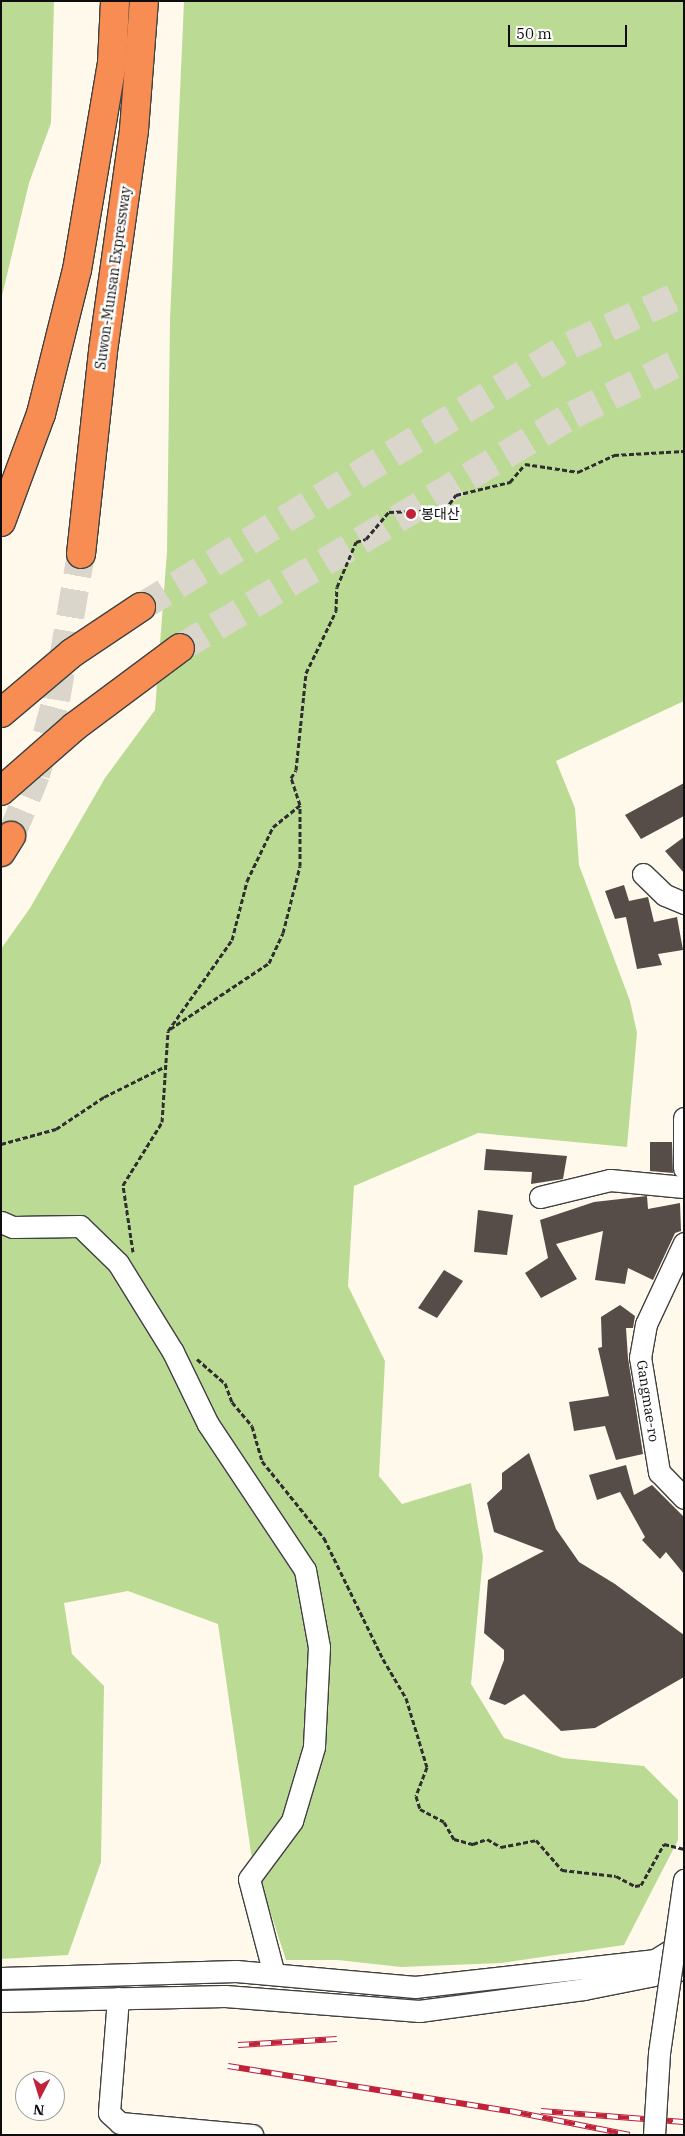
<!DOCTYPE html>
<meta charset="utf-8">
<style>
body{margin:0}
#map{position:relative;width:685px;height:2136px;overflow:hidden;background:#fff9ec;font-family:"IBM Plex Serif","Noto Sans KR",serif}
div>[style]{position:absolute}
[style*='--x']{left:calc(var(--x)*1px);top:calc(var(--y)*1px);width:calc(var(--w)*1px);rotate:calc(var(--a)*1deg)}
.forest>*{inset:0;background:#bbdb95}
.building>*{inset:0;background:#564d49}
.highway-tunnel>*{height:28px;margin-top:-14px;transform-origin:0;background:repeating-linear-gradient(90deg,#dbd6cb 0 28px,transparent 0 42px)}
.path>*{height:3px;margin-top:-1.5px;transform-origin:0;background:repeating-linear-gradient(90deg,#2f2f2f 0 5px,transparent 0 7.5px)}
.roads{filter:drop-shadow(1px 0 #404040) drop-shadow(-1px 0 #404040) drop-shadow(0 1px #404040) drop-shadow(0 -1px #404040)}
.minor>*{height:21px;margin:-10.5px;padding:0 10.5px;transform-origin:10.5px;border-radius:10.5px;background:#fff}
.highway>*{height:28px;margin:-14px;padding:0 14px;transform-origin:14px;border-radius:14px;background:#f78d53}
.rail>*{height:5.5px;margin-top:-2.75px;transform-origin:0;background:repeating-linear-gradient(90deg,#fff 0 11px,#bf2239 0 22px);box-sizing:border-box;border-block:1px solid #bf2239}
.bridges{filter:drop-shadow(1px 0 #404040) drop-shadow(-1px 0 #404040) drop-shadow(0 1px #404040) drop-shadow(0 -1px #404040)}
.minor-bridge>*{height:21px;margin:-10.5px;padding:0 10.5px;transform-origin:10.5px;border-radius:10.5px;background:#fff}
.dots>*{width:14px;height:14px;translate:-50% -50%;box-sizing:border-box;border:2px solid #fff;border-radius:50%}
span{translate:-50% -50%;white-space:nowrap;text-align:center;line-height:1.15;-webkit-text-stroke:5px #fff;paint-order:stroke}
.street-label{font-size:14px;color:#0d0d0d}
.poi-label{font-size:14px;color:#0d0d0d}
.left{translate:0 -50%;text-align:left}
.frame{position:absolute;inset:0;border:2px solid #0d0d0d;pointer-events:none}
.north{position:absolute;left:15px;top:2071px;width:50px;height:50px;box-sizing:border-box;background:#fff;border:1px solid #9e9e9e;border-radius:50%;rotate:185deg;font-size:14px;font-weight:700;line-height:20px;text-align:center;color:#0d0d0d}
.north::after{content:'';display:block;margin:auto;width:18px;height:22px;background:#bf2239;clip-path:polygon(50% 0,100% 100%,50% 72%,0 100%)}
.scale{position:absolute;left:508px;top:25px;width:119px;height:22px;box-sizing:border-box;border:2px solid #0d0d0d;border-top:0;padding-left:6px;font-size:15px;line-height:18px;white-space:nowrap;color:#0d0d0d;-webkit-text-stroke:4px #fff;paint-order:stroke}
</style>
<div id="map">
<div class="forest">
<i style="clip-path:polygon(1px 1px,54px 1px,51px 123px,29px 183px,1px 300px)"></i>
<i style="clip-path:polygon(184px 1px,684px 1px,684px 701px,556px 761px,575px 808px,579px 865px,630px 1001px,637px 1033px,627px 1147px,478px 1133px,354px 1186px,348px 1286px,385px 1361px,379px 1476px,402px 1504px,471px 1483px,483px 1557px,471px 1684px,504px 1738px,563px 1758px,644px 1766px,678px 1800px,678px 1840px,624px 1945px,501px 1963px,401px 1967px,338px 1960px,286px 1960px,251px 1853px,218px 1624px,128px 1591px,64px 1603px,72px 1654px,104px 1686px,101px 1862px,68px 1955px,1px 1959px,1px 949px,30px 908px,105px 778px,155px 710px,167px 551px,170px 320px)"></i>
</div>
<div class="building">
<i style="clip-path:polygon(684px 783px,684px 816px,641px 839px,625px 815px)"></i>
<i style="clip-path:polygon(684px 837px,684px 873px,665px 851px)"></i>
<i style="clip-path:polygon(624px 885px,629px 901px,648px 897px,654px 922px,677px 917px,683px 950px,658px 954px,662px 965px,637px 969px,626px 917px,615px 919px,605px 891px)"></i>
<i style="clip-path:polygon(650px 1142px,672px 1142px,673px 1173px,650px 1171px)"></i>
<i style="clip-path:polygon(486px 1149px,567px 1156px,563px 1179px,531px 1184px,532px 1172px,484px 1170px)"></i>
<i style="clip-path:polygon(647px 1196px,648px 1209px,680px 1203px,681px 1231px,675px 1233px,653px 1280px,628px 1268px,625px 1284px,595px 1280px,603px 1231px,556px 1244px,577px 1279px,541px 1298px,525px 1273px,548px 1258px,540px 1220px,594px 1202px)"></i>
<i style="clip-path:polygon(478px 1210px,513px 1215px,507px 1255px,474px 1252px)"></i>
<i style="clip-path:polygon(444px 1270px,463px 1281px,437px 1318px,418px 1308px)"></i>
<i style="clip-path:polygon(620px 1305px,635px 1316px,633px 1328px,626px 1328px,628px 1358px,643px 1454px,616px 1460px,605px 1426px,574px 1431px,569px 1402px,609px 1396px,598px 1348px,602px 1347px,601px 1317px)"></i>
<i style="clip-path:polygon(529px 1453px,556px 1529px,579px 1562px,615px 1584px,684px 1635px,684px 1677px,595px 1728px,561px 1731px,524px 1694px,505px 1705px,489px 1699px,504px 1660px,504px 1650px,484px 1633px,488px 1580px,544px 1551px,494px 1532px,487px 1503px,502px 1489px,502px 1473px)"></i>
<i style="clip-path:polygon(626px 1465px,634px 1495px,652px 1485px,684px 1517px,684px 1574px,666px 1552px,660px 1559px,642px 1540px,645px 1537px,620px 1492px,597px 1500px,589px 1475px)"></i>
</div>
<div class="highway-tunnel">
<i style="--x:141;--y:607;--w:504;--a:-31.35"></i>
<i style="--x:571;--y:345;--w:124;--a:-24.7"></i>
<i style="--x:180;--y:648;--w:457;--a:-30.7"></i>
<i style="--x:573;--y:415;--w:124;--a:-26.4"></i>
<i style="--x:11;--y:836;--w:66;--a:-67.7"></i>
<i style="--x:36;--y:775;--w:78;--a:-75.1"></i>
<i style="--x:56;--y:700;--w:148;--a:-80.3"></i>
</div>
<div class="path">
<i style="--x:170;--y:1029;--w:119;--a:-33.7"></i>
<i style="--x:269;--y:963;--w:33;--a:-65"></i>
<i style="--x:283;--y:933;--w:69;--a:-75.8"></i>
<i style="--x:300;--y:866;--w:60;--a:-90"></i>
<i style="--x:1;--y:1144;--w:57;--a:-15.3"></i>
<i style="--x:56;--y:1129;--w:58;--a:-33.7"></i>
<i style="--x:104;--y:1097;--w:69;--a:-26.6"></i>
<i style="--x:133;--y:1252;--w:68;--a:-98.5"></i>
<i style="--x:123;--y:1185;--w:74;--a:-58.2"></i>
<i style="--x:162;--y:1122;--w:91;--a:-86.2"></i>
<i style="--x:168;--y:1031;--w:111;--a:-54.9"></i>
<i style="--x:232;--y:940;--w:61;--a:-75.7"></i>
<i style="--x:247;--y:881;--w:60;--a:-64.3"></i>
<i style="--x:273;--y:827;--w:35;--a:-39"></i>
<i style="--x:300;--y:805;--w:28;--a:-108"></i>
<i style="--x:291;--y:778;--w:9;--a:-58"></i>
<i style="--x:296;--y:770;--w:98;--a:-84.1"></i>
<i style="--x:306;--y:673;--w:69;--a:-64.2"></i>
<i style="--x:336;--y:611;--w:24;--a:-88"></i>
<i style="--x:337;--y:587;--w:49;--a:-67.1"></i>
<i style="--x:356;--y:542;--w:10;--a:-17"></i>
<i style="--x:366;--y:539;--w:35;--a:-50"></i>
<i style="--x:389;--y:512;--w:56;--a:-2"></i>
<i style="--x:445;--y:510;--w:19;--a:-54"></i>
<i style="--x:456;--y:495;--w:56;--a:-13.5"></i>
<i style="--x:510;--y:482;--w:23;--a:-50"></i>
<i style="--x:525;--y:464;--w:54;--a:8.6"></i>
<i style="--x:578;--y:472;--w:40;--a:-25"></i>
<i style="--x:614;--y:455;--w:70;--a:-3.3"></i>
<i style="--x:197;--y:1359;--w:37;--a:41"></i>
<i style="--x:225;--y:1383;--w:20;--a:70"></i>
<i style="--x:232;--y:1402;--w:31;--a:50"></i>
<i style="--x:252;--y:1426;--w:36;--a:74"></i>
<i style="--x:262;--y:1461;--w:99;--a:51.2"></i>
<i style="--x:324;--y:1538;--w:135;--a:64"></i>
<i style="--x:383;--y:1659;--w:45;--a:59.5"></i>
<i style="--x:406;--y:1698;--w:72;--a:73.1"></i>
<i style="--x:427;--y:1767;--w:31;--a:111"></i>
<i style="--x:416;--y:1796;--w:14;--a:73"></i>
<i style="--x:420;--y:1809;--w:27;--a:28"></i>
<i style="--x:444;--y:1822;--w:20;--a:60"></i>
<i style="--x:454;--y:1839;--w:20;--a:15"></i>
<i style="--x:473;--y:1844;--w:15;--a:-20"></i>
<i style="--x:487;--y:1839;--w:16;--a:30"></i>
<i style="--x:501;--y:1847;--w:36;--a:-11"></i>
<i style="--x:536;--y:1840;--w:40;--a:49"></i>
<i style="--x:562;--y:1870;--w:54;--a:6.3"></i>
<i style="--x:616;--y:1876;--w:21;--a:28"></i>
<i style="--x:635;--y:1886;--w:6;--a:-9"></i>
<i style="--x:641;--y:1885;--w:47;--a:-60.7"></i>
<i style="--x:664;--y:1844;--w:21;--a:14"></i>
</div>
<div class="roads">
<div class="minor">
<i style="--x:643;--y:874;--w:30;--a:44"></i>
<i style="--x:665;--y:895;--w:21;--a:23"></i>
<i style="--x:684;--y:1118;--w:50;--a:90"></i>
<i style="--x:540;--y:1197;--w:72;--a:-13.7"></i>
<i style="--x:610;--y:1180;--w:74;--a:5.4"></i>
<i style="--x:1;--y:1222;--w:13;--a:23"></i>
<i style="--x:13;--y:1227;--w:67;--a:-0.9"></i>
<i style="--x:80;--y:1226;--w:53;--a:44.2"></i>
<i style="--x:118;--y:1263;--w:105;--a:58.3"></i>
<i style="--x:173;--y:1352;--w:80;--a:64.1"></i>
<i style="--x:208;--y:1424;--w:175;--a:56.4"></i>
<i style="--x:305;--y:1570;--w:78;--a:79.7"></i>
<i style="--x:319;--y:1647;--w:100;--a:92.9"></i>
<i style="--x:314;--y:1747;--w:77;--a:106.6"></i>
<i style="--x:292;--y:1821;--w:72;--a:126.6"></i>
<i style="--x:249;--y:1879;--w:98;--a:75.3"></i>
<i style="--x:684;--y:1243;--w:89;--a:115.1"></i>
<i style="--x:646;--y:1324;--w:34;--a:100"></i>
<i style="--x:640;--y:1357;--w:117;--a:80.6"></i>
<i style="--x:659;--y:1472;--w:36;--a:46"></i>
<i style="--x:1;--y:1978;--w:235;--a:-1.7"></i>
<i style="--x:236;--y:1971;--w:180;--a:5.1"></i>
<i style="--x:415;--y:1987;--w:242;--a:-6.4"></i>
<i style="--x:655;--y:1960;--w:34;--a:-32"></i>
<i style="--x:118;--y:1998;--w:115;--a:94.5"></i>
<i style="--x:109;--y:2113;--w:15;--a:42"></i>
<i style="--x:120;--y:2123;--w:133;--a:5.2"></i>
<i style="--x:1;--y:2001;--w:224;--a:-1.3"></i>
<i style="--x:225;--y:1996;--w:195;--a:4.4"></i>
<i style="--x:419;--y:2011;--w:166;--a:-7.6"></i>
<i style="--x:584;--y:1989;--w:102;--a:-11.3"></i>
</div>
<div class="highway">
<i style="--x:1;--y:522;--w:115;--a:-69.7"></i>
<i style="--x:41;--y:414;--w:148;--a:-76"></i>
<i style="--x:77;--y:270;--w:210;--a:-80.4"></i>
<i style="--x:112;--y:63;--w:62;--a:-87.2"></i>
<i style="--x:81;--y:554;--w:204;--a:-83.8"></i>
<i style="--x:103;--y:351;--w:223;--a:-82"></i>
<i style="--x:134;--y:130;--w:129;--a:-85.6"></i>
<i style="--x:1;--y:713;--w:93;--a:-40.2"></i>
<i style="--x:72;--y:653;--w:83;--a:-33.7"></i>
<i style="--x:1;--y:791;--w:97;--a:-41.2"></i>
<i style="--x:74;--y:727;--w:132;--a:-36.7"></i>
<i style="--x:1;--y:852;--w:19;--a:-58"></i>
</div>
</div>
<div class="rail">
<i style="--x:238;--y:2045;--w:99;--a:-3.5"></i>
<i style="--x:228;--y:2066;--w:286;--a:9.1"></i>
<i style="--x:510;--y:2111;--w:122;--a:11.3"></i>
<i style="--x:541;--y:2111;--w:143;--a:4.4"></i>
</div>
<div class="bridges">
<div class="minor-bridge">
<i style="--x:654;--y:2135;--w:82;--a:-86.5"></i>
<i style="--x:659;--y:2053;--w:175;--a:-81.8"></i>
</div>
</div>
<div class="dots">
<i style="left:411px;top:514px;background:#bf2239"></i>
</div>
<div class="street-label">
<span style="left:113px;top:278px;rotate:-82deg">Suwon-Munsan Expressway</span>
<span style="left:648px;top:1401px;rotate:81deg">Gangmae-ro</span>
</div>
<div class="poi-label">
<span class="left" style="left:421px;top:514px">봉대산</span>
</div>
<div class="frame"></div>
<div class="north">N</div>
<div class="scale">50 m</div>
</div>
